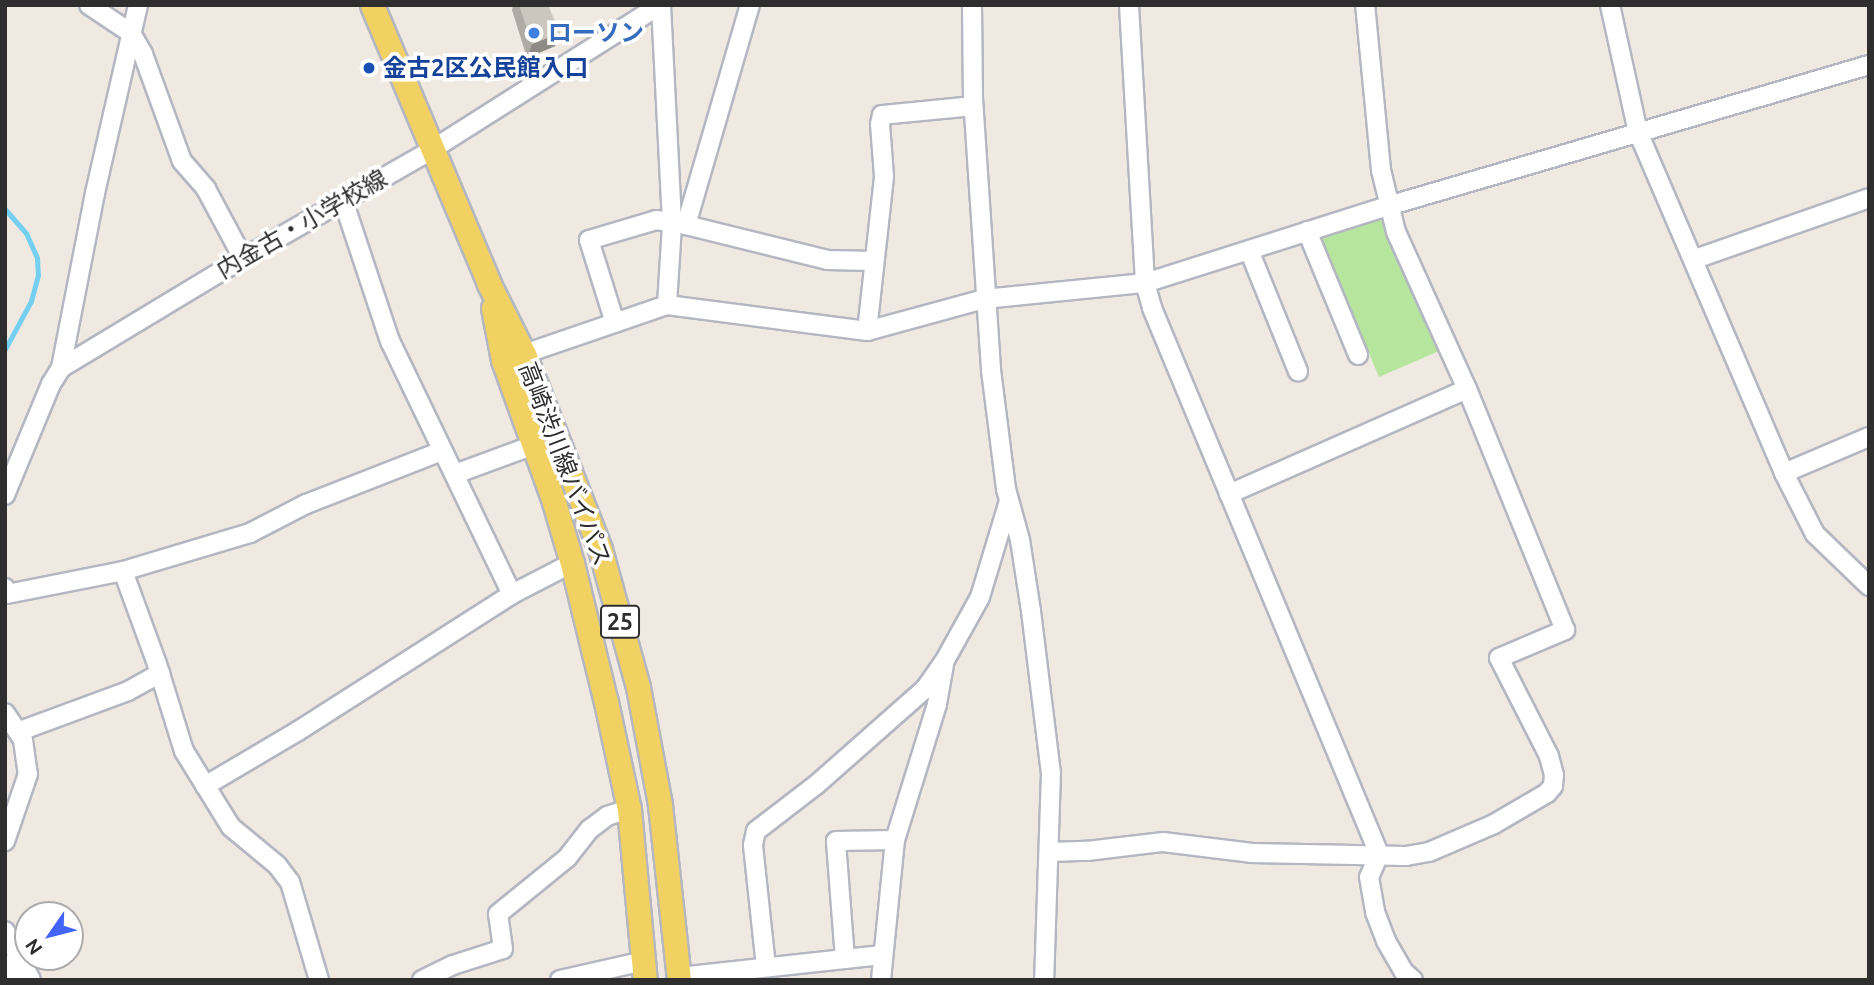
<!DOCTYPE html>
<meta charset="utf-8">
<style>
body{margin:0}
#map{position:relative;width:1874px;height:985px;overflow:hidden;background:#efe9e1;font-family:Ubuntu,"Noto Sans JP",sans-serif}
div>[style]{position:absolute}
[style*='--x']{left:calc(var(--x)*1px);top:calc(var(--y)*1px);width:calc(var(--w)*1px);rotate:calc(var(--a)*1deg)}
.green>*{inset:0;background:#b6e59e}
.stream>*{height:5px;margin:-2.5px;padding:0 2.5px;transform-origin:2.5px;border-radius:2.5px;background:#75cff0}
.roads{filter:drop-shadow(2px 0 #b4b7c1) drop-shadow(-2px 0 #b4b7c1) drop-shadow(0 2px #b4b7c1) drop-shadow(0 -2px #b4b7c1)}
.minor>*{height:18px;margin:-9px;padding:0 9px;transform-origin:9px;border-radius:9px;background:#fff}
.major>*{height:23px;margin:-11.5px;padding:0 11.5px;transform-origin:11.5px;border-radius:11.5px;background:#f2d163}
.wall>*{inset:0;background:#afaba4}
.shaded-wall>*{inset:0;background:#8e8b86}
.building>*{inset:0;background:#cbc7bf}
.dots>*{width:19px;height:19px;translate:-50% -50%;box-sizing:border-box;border:4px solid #fff;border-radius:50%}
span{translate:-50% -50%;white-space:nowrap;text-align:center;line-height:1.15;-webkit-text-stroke:7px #fff;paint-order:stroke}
.shield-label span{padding:2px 5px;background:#fff;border:2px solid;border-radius:5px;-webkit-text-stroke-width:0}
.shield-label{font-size:23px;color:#2e2e2e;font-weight:700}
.shop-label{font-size:24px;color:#366cbe;font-weight:700}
.left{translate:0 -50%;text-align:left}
.transit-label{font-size:24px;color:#164399;font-weight:700}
.street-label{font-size:24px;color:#2e2e2e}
.frame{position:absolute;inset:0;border:7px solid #2e2e2e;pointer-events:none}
.north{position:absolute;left:14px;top:901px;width:70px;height:70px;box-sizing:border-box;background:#fff;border:2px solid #ababab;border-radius:50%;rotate:235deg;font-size:19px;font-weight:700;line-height:28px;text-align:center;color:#2e2e2e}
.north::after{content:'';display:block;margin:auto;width:24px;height:32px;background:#4264fb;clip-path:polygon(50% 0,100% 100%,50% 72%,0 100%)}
</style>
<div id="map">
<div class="green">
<i style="clip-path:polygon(1377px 215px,1383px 218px,1439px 351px,1379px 377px,1319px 234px)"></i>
</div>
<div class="stream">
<i style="--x:5;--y:209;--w:32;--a:49"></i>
<i style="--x:26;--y:233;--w:27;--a:66"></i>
<i style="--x:37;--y:258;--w:17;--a:87"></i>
<i style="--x:38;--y:275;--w:27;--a:105"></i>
<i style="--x:31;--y:301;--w:55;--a:118.4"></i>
</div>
<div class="roads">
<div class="minor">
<i style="--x:89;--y:5;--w:50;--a:33.7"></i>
<i style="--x:131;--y:33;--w:24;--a:60"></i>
<i style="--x:143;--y:54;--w:114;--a:70"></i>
<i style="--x:182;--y:161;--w:37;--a:49"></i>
<i style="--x:206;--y:189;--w:78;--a:61.8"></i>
<i style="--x:661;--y:5;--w:220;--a:87.1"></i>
<i style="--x:672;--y:225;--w:80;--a:93.6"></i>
<i style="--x:972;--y:5;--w:93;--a:89.4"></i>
<i style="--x:973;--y:98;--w:273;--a:86.2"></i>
<i style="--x:991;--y:370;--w:120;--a:82.8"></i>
<i style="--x:1006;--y:489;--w:53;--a:74.6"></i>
<i style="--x:1020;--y:540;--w:72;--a:81.2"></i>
<i style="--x:1031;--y:611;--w:163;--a:83"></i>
<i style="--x:1051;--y:773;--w:207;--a:91.9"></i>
<i style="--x:1129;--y:5;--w:278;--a:86.7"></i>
<i style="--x:1145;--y:283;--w:26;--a:74"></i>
<i style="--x:1152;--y:308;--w:591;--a:67.42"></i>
<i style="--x:1379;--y:854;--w:25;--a:113"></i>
<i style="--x:1369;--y:877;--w:36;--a:80"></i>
<i style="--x:1375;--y:912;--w:31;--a:69"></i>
<i style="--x:1386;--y:941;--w:36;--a:60"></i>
<i style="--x:1404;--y:972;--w:12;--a:42"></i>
<i style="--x:1610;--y:5;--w:130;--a:77.6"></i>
<i style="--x:1638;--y:132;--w:371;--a:66.8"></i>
<i style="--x:1784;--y:473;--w:68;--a:63.1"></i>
<i style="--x:1815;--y:534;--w:75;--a:43.9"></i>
<i style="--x:343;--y:200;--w:149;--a:71.6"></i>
<i style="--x:390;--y:341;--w:281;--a:64.3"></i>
<i style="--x:686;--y:225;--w:145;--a:13.9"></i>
<i style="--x:827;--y:260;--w:47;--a:1.2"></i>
<i style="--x:1307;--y:231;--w:134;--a:67.6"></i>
<i style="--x:1249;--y:250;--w:131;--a:68"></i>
<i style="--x:1695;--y:259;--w:184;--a:-19.3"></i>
<i style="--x:615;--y:323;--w:87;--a:-107.4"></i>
<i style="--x:589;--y:240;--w:70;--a:-16.6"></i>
<i style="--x:656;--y:220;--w:30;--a:9"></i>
<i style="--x:686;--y:225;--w:229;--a:-73.8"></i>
<i style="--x:867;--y:331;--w:156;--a:-83.7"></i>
<i style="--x:884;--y:176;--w:52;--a:-94.4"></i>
<i style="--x:880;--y:124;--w:9;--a:-77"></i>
<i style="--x:882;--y:115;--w:91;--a:-5.6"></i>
<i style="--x:524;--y:354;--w:151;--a:-18.9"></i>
<i style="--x:667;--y:305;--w:202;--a:7.4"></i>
<i style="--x:867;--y:331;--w:121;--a:-15.3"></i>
<i style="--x:984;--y:299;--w:162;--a:-5.7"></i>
<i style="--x:1145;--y:283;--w:255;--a:-17.6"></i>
<i style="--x:1388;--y:206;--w:501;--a:-16.34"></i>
<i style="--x:61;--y:368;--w:178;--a:-79"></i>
<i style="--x:95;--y:193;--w:193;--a:-77.1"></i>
<i style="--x:1784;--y:473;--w:92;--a:-23"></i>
<i style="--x:455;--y:474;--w:84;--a:-20.2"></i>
<i style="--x:1229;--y:494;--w:260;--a:-23.8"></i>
<i style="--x:5;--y:495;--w:120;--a:-67.5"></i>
<i style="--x:51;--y:384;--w:19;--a:-58"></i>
<i style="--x:61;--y:368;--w:213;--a:-31.1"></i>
<i style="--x:243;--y:258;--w:219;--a:-29.8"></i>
<i style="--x:433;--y:149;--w:269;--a:-32.4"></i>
<i style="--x:123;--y:571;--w:99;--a:69.9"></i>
<i style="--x:157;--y:664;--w:91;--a:72.8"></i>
<i style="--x:184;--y:751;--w:89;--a:58.3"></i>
<i style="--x:231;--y:827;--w:60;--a:39.6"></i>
<i style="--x:277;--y:865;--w:21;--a:53"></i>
<i style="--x:290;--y:882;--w:102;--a:73.5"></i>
<i style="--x:5;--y:588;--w:6;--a:72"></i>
<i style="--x:7;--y:594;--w:118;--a:-11.2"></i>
<i style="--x:123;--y:571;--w:133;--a:-16.7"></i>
<i style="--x:250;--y:533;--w:63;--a:-27.4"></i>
<i style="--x:306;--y:504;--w:146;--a:-21.3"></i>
<i style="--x:5;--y:713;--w:32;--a:56"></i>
<i style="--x:23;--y:740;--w:34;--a:82"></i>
<i style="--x:28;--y:774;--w:71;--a:108.9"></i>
<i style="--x:20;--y:731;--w:115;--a:-20.3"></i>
<i style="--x:128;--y:691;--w:37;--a:-29"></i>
<i style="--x:205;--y:786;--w:108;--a:-30.6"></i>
<i style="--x:298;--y:731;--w:254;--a:-32.6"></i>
<i style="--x:512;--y:594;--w:68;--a:-27.3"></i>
<i style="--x:1050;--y:852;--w:37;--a:-2"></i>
<i style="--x:1087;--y:851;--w:77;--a:-6.8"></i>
<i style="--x:1163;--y:842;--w:90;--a:7"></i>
<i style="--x:1252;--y:853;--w:154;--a:1.1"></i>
<i style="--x:1406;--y:856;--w:23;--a:-10"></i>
<i style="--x:1429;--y:852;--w:71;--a:-23.3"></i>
<i style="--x:1494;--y:824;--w:61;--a:-30.3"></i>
<i style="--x:1547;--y:793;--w:9;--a:-49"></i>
<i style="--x:1553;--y:786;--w:11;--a:-85"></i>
<i style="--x:1554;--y:775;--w:20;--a:-105"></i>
<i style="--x:1549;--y:756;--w:110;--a:-117"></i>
<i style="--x:1499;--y:658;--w:72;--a:-23"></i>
<i style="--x:1565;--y:630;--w:260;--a:-112.1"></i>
<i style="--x:1467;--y:389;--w:172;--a:-114.3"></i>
<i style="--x:1396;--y:232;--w:64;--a:-103.6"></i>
<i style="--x:1381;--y:170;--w:166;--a:-95.5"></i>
<i style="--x:5;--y:931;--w:55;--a:62"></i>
<i style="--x:845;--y:959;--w:118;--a:-94.4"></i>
<i style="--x:836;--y:841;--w:59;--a:-1"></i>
<i style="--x:5;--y:964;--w:18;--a:61"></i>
<i style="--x:766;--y:967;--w:123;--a:-96.1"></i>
<i style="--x:753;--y:845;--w:14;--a:-78"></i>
<i style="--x:756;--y:831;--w:76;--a:-37.5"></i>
<i style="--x:816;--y:785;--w:145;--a:-41.4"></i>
<i style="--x:925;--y:689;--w:33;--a:-55"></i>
<i style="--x:944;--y:662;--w:74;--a:-61"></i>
<i style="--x:980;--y:597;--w:100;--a:-73.2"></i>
<i style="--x:679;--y:977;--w:204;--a:-6.2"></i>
<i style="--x:422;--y:980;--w:34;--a:-26"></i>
<i style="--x:453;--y:965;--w:52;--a:-17.7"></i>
<i style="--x:503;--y:949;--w:35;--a:-98"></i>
<i style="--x:498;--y:914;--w:89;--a:-39.1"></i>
<i style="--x:567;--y:858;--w:37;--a:-52"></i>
<i style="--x:590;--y:829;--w:21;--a:-37"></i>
<i style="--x:607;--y:816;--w:23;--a:-18"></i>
<i style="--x:560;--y:980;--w:86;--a:-12.7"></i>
<i style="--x:881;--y:980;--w:141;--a:-84.3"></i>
<i style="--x:895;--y:840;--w:142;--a:-72.8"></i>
<i style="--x:937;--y:704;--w:40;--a:-80"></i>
</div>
<div class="major">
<i style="--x:372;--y:5;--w:303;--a:67.2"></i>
<i style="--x:489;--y:284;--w:78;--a:63.4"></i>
<i style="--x:524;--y:354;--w:209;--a:68.7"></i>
<i style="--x:600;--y:549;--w:143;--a:74.6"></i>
<i style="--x:638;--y:687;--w:120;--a:79.4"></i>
<i style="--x:660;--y:805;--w:176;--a:83.8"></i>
<i style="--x:493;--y:308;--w:53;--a:79.1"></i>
<i style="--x:503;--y:360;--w:151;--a:70.2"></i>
<i style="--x:554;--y:502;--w:64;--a:73.6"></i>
<i style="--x:572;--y:563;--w:143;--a:76.3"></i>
<i style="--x:606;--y:702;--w:109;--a:77.9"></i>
<i style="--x:629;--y:809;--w:172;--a:84.7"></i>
</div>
</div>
<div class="wall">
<i style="clip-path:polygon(513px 5px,548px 5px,555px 46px,527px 58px,512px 10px)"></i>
</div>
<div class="shaded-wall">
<i style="clip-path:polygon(560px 33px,555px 46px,527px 58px,532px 44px)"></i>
</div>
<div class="building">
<i style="clip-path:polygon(519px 5px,548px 5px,560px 33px,532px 44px)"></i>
</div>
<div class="dots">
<i style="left:534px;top:33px;background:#3f7fe0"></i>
<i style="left:369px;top:68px;background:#1a4fb4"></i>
</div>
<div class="shield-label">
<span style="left:620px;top:622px">25</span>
</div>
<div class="shop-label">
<span class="left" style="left:548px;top:33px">ローソン</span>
</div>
<div class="transit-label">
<span class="left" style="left:383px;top:68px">金古2区公民館入口</span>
</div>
<div class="street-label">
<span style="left:302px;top:224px;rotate:-30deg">内金古・小学校線</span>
<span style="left:565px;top:464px;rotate:69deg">高崎渋川線バイパス</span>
</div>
<div class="frame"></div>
<div class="north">N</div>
</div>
